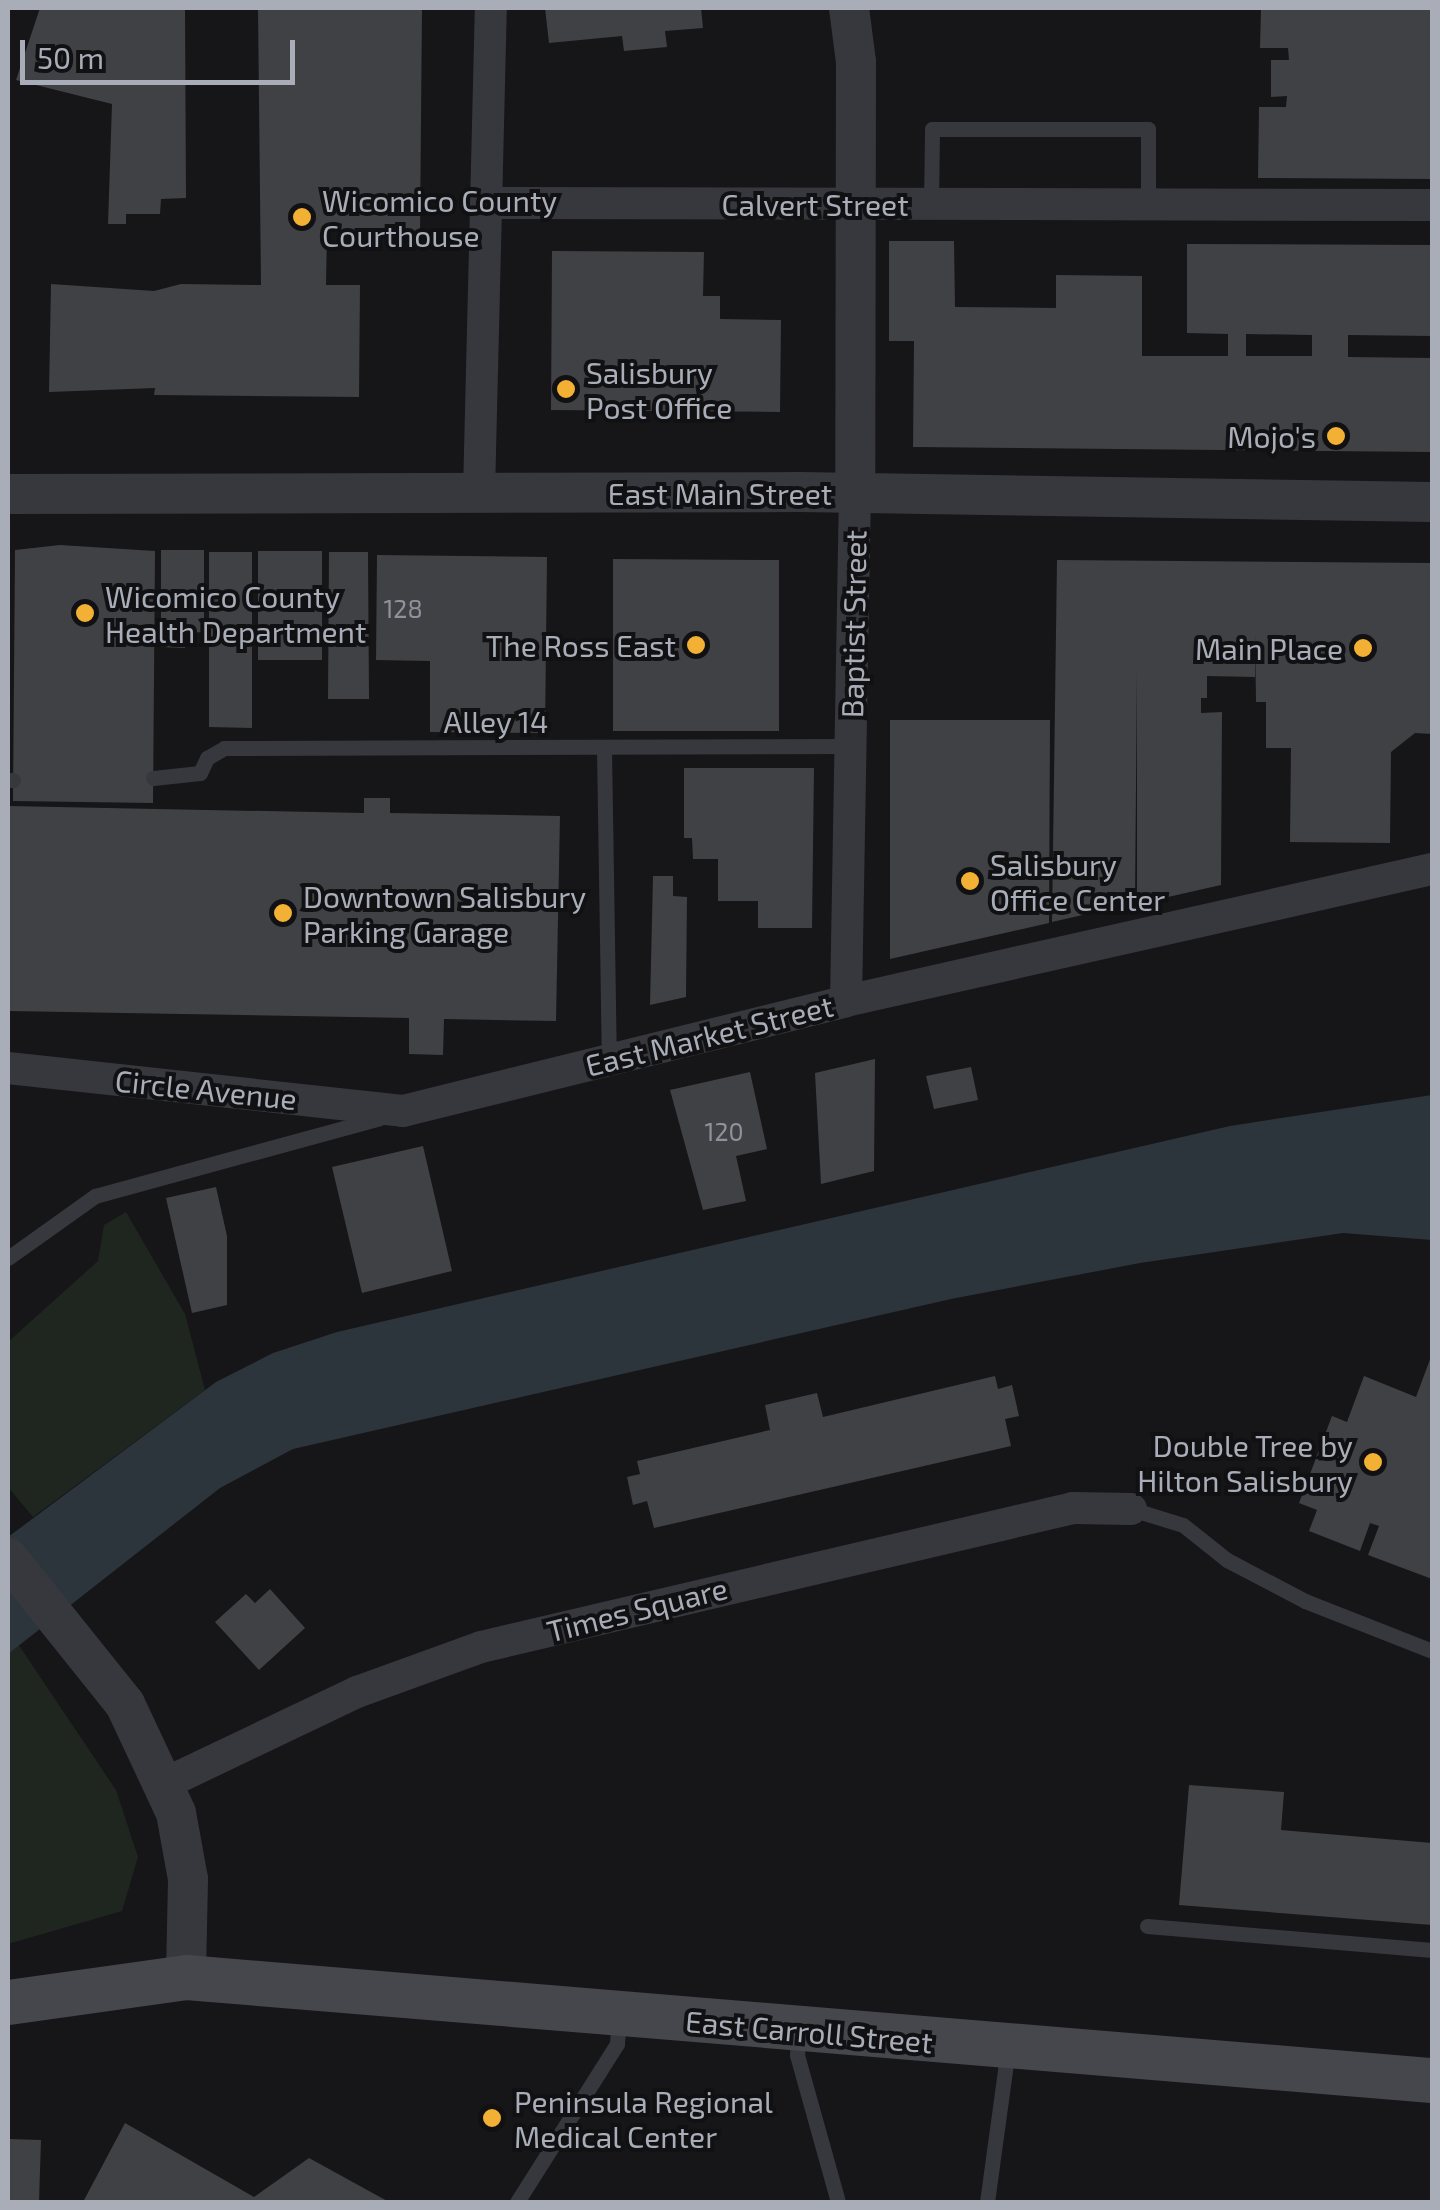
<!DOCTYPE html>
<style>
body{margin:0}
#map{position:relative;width:1440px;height:2210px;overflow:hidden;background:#161618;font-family:"Exo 2",sans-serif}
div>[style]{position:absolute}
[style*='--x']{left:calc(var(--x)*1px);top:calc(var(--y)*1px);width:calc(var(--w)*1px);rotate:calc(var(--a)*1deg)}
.green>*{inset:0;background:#1e261f}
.water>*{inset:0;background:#2c353c}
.building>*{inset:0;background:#404145}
.service>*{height:15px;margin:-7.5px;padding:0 7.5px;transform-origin:7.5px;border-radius:7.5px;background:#37383d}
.minor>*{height:32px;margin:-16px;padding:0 16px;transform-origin:16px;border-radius:16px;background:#37383d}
.tertiary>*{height:40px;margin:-20px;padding:0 20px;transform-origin:20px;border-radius:20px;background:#37383d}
.secondary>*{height:45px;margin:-22.5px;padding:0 22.5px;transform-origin:22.5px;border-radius:22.5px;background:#45474d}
.dots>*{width:28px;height:28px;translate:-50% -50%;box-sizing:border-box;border:5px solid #111113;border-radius:50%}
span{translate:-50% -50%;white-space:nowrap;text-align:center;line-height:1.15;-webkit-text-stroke:8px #111113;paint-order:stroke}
.number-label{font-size:25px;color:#8e929b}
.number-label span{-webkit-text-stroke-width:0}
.poi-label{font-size:30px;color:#a8adb8}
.left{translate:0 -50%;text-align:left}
.right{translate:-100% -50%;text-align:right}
.street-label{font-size:30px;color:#a8adb8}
.frame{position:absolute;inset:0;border:10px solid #a8adb8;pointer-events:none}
.scale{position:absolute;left:20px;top:40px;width:275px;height:45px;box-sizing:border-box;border:5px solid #a8adb8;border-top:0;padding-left:12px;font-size:30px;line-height:35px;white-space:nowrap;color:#a8adb8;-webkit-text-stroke:8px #111113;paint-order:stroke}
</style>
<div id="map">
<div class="green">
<i style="clip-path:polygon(126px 1212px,185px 1314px,205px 1390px,33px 1517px,8px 1487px,8px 1342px,98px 1261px,104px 1225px)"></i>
<i style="clip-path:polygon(18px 1644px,116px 1790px,138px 1857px,122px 1911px,8px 1944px,8px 1654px)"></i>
</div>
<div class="water">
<i style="clip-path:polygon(1432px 1095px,1432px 1240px,1343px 1233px,1140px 1263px,951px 1299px,293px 1449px,220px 1488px,8px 1654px,8px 1537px,216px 1382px,273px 1353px,337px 1332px,1230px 1126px)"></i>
</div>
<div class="building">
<i style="clip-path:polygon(40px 8px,185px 8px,186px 198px,161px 199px,160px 214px,126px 214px,126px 224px,108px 224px,112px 104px,16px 80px)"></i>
<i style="clip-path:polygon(258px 8px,422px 8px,420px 233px,327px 232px,326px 285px,360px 285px,359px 397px,154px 395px,155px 388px,49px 392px,51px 284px,154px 291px,181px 284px,261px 285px)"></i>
<i style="clip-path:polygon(545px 8px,701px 8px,703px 28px,665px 31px,667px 47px,624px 51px,622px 36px,549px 43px)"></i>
<i style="clip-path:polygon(1261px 8px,1432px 8px,1432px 179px,1258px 178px,1259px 107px,1286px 107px,1287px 96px,1271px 97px,1271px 60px,1289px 60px,1288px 48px,1260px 48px)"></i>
<i style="clip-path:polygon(evenodd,889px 241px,954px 241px,955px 307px,1056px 308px,1056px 275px,1142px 276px,1142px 356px,1228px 356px,1228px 334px,1187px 333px,1187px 244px,1432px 245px,1432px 336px,1348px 335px,1348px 357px,1432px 358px,1432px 452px,913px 447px,914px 341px,889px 341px,889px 241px,1246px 334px,1312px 335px,1312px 356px,1246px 356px,1246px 334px)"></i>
<i style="clip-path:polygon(552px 251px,704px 252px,703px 296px,720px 296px,720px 319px,781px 320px,780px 412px,551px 410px)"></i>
<i style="clip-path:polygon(60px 545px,155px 551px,153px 803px,13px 801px,15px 550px)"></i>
<i style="clip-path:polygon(161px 550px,204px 550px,204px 632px,185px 633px,185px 648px,161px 647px)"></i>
<i style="clip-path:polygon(258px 551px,322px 551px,322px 660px,258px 660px)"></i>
<i style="clip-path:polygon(209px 552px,252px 552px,252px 728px,209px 727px)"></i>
<i style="clip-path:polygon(329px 552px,368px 552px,369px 699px,328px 699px)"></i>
<i style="clip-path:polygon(377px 555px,547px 557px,545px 733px,430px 732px,430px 661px,376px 660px)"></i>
<i style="clip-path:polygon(613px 559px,779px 560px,779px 731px,613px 731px)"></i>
<i style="clip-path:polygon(1057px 560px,1432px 563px,1432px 734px,1415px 733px,1391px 752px,1390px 843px,1290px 842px,1291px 748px,1266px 748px,1266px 702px,1256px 702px,1255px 633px,1255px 677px,1207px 676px,1207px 698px,1201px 698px,1201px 713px,1222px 712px,1221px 885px,1137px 904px,1137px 671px,1135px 903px,1052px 922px)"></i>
<i style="clip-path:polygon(890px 720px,1050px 720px,1049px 923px,890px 959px)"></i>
<i style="clip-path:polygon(684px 768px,814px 768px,812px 928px,758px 928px,758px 901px,718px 901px,718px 859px,693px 859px,692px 838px,684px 838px)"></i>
<i style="clip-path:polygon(364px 798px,390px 798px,390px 813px,560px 816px,556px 1021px,444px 1019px,443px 1055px,409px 1054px,409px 1018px,8px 1011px,8px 806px,364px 813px)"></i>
<i style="clip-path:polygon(653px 876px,673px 876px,673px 896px,687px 897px,686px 997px,650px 1005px)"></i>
<i style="clip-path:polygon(875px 1059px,874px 1171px,821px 1184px,815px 1073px)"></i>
<i style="clip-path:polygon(971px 1067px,978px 1100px,934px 1109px,926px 1076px)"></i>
<i style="clip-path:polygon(750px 1072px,767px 1149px,736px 1156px,746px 1201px,703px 1210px,670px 1090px)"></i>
<i style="clip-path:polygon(423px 1146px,452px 1271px,362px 1293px,332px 1167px)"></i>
<i style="clip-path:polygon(216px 1187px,227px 1236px,227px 1305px,192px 1313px,166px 1198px)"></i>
<i style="clip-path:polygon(1432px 1354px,1432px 1579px,1368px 1555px,1379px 1526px,1370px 1523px,1360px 1551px,1309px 1531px,1317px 1510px,1299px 1503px,1332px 1416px,1347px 1422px,1364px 1376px,1416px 1397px)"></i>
<i style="clip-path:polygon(995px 1376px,998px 1389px,1012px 1385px,1019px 1416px,1005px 1419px,1011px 1446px,654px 1528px,647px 1501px,633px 1505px,627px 1477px,640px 1474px,637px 1461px,770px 1430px,765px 1405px,817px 1393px,823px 1417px)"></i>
<i style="clip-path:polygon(270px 1589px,305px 1628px,259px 1670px,215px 1622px,246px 1594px,255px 1603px)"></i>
<i style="clip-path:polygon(1189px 1785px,1284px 1792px,1281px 1830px,1432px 1843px,1432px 1925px,1179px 1905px)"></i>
<i style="clip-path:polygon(125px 2123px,254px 2197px,309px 2158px,389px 2202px,83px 2202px)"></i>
<i style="clip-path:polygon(8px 2139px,41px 2140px,39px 2202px,8px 2202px)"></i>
</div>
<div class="service">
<i style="--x:931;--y:204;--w:75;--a:-89.2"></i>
<i style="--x:932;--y:129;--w:216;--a:0"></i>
<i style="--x:1148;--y:129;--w:75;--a:90"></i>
<i style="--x:604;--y:749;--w:311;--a:89.1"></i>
<i style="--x:153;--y:778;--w:47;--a:-6.1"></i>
<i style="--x:200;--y:773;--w:17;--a:-65"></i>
<i style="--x:207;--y:758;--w:20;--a:-30"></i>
<i style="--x:224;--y:748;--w:626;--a:-0.18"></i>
<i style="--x:8;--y:780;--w:5;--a:0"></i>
<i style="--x:8;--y:1258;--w:107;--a:-35.5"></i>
<i style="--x:95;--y:1196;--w:295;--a:-15.3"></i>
<i style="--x:1131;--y:1509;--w:54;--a:17.1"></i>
<i style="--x:1183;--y:1525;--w:56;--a:38.5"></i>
<i style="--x:1227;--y:1560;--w:88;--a:27.7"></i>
<i style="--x:1305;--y:1601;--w:136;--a:21.5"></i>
<i style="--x:1147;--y:1926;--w:286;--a:4.8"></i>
<i style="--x:798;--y:2030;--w:25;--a:92"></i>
<i style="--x:797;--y:2055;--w:153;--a:74.4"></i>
<i style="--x:517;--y:2202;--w:187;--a:-57.7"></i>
<i style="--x:617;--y:2044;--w:28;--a:-86"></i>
<i style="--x:987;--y:2202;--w:155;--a:-82.2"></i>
</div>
<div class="minor">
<i style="--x:486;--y:203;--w:946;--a:0.12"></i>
<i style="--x:479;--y:493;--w:485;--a:-88.6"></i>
<i style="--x:846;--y:1001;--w:508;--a:-88.99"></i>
<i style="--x:8;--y:1068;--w:397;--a:6.2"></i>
<i style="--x:403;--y:1111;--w:456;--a:-13.9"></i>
<i style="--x:846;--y:1001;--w:601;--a:-12.69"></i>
<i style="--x:164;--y:1784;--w:214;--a:-25.5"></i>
<i style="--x:357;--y:1692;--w:132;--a:-19.9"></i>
<i style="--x:481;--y:1647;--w:608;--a:-13.21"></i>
<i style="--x:1073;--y:1508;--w:58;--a:1"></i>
</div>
<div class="tertiary">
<i style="--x:849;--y:8;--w:54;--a:82.6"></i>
<i style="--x:856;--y:62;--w:431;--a:90.1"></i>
<i style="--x:8;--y:494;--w:792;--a:-0.14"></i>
<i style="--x:800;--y:492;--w:632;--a:0.91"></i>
<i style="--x:8;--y:1558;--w:187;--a:51.3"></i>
<i style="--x:125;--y:1704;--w:120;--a:64.9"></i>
<i style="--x:176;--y:1813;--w:67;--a:79.7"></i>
<i style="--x:188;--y:1879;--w:98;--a:91.2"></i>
</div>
<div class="secondary">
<i style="--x:8;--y:2002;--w:180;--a:-8"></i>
<i style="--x:186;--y:1977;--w:1250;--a:4.73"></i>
</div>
<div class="dots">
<i style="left:302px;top:217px;background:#f2b134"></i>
<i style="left:566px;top:389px;background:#f2b134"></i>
<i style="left:1336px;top:436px;background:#f2b134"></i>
<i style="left:85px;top:613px;background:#f2b134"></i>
<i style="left:696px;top:645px;background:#f2b134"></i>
<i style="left:1363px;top:648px;background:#f2b134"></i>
<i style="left:970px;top:881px;background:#f2b134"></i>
<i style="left:283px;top:913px;background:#f2b134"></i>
<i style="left:1373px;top:1462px;background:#f2b134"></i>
<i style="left:492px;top:2118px;background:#f2b134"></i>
</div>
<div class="number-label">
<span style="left:403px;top:608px">128</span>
<span style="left:724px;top:1131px">120</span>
</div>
<div class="poi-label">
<span class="left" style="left:322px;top:217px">Wicomico County<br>Courthouse</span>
<span class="left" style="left:586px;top:389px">Salisbury<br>Post Office</span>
<span class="right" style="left:1316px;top:436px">Mojo's</span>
<span class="left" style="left:105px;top:613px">Wicomico County<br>Health Department</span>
<span class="right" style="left:676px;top:645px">The Ross East</span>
<span class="right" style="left:1343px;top:648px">Main Place</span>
<span class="left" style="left:990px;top:881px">Salisbury<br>Office Center</span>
<span class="left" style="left:303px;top:913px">Downtown Salisbury<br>Parking Garage</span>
<span class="right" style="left:1353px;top:1462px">Double Tree by<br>Hilton Salisbury</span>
<span class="left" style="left:514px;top:2118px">Peninsula Regional<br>Medical Center</span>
</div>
<div class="street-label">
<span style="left:815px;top:204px">Calvert Street</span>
<span style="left:720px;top:493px">East Main Street</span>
<span style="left:853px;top:624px;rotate:-89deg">Baptist Street</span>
<span style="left:496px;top:721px">Alley 14</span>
<span style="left:709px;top:1035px;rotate:-14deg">East Market Street</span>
<span style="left:206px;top:1089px;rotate:6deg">Circle Avenue</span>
<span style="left:637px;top:1609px;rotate:-14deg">Times Square</span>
<span style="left:809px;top:2031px;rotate:5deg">East Carroll Street</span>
</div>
<div class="frame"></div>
<div class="scale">50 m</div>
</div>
